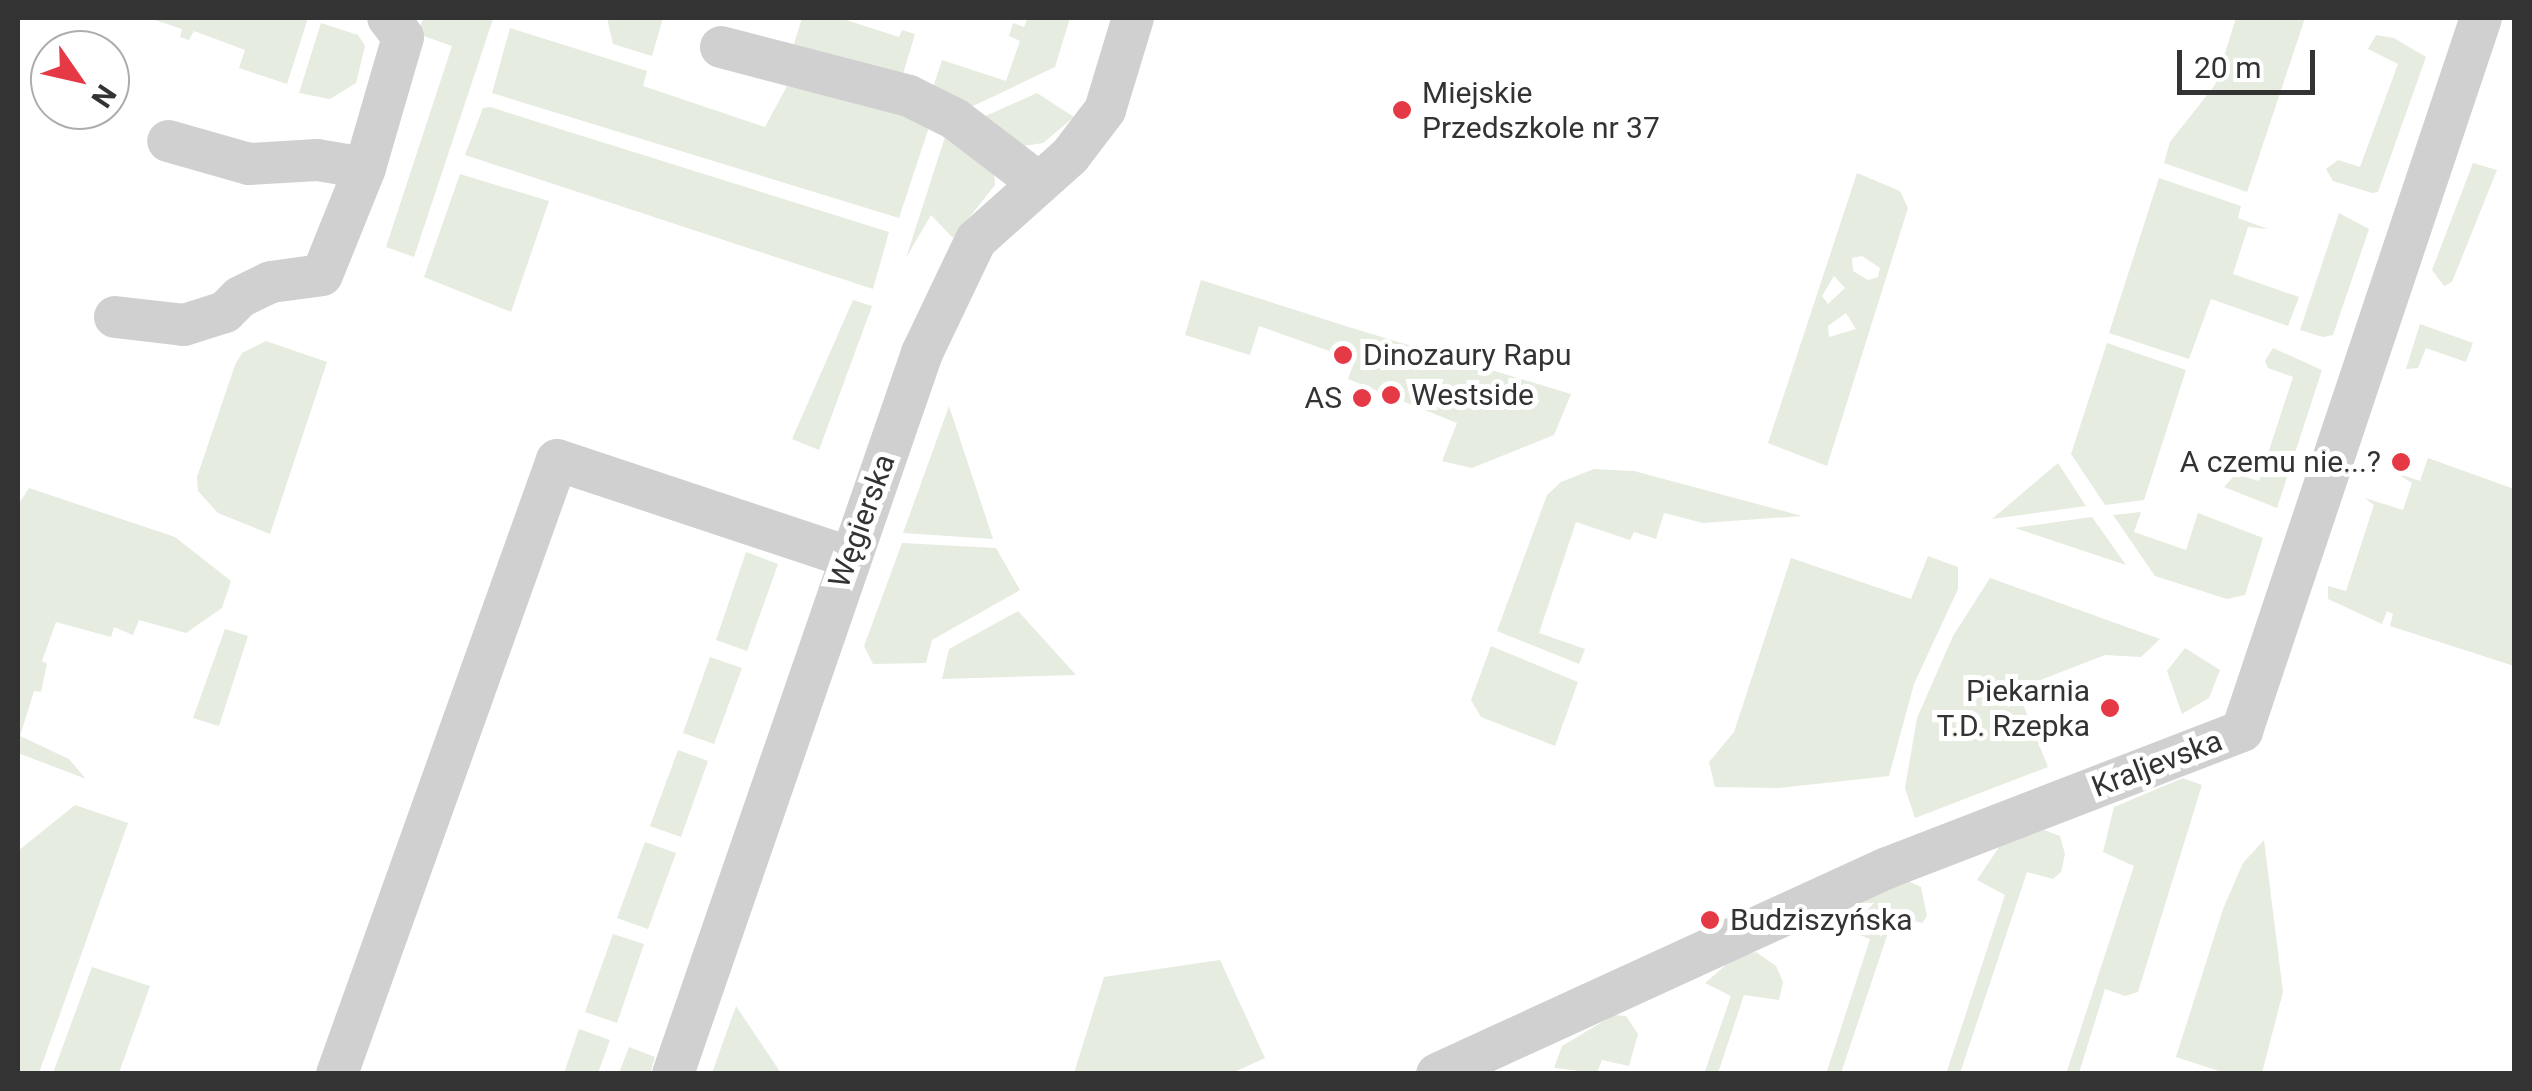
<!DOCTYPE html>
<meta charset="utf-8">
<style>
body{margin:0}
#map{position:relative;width:2532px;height:1091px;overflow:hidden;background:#fff;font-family:Roboto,sans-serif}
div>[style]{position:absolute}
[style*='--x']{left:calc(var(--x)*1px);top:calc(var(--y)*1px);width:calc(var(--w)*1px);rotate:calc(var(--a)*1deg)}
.green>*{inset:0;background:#e6ecdf}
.street>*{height:42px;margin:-21px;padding:0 21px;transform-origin:21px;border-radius:21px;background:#d0d0d0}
.dots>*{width:28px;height:28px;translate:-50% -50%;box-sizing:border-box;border:5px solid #fff;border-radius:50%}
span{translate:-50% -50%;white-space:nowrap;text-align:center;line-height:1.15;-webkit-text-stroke:10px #fff;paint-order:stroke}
.poi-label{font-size:30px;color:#333}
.left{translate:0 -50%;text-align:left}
.right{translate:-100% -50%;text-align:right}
.street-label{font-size:30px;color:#333}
.frame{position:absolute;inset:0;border:20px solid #333;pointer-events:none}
.north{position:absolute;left:30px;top:30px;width:100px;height:100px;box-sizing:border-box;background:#fff;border:2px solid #adadad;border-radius:50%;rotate:124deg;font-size:28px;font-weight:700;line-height:40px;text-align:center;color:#333}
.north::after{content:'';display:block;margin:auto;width:35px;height:45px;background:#e63946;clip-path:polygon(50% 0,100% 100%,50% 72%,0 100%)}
.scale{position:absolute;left:2177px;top:50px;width:138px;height:45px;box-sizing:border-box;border:5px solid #333;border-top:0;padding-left:12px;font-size:30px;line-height:35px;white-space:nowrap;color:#333;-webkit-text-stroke:8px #fff;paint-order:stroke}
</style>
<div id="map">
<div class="green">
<i style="clip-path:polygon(149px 18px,308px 18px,287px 84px,239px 68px,245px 50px,194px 31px,189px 40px,180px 37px,182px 29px)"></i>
<i style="clip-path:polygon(423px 18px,493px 19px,414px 257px,386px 247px,452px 46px,418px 34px)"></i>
<i style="clip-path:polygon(607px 18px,663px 18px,652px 56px,613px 44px)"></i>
<i style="clip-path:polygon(802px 18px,840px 18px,899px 37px,902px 30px,915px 34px,901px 81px,793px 47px)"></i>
<i style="clip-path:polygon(1028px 18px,1070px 18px,1055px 67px,969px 108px,932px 91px,942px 60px,1006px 81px,1020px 41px,1009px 36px,1013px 23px,1024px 27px)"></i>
<i style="clip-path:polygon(2236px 18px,2305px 18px,2247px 192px,2164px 163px,2170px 142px,2215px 85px)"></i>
<i style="clip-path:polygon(321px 23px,358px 35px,365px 46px,356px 83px,330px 99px,299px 93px)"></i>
<i style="clip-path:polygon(510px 28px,647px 71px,643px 86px,765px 127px,787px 86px,931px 121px,899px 218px,492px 93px)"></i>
<i style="clip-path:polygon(2376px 35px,2394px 38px,2426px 57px,2378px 192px,2372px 193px,2333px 181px,2326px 169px,2338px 160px,2360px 167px,2398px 64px,2368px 49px)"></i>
<i style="clip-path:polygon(1037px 93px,1074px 117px,1043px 143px,1024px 146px,981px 118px)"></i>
<i style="clip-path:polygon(490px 107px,889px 232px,873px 289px,465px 155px,483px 108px)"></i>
<i style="clip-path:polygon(945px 137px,994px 169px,995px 185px,953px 238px,931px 215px,906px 258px)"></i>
<i style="clip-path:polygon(2473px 163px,2497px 170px,2452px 282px,2444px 286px,2432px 270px)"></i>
<i style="clip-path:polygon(evenodd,1857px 173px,1900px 191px,1908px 208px,1827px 466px,1768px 443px,1857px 173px,1862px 256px,1880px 268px,1878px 277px,1868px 280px,1853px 271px,1852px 258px,1862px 256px,1857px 173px,1834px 276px,1845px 288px,1828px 304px,1822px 296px,1834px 276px,1857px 173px,1846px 313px,1856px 329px,1829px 337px,1828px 326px,1846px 313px)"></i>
<i style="clip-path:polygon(460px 174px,549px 201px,511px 312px,424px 277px)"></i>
<i style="clip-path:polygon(2159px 178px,2241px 206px,2238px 218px,2268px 229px,2248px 227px,2233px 274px,2299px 297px,2288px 326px,2211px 299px,2189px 359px,2109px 333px)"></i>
<i style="clip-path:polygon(2339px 213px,2369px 229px,2333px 335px,2323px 337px,2300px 330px)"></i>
<i style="clip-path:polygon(1201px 280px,1352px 328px,1571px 394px,1554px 435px,1472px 468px,1442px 461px,1457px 423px,1348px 379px,1355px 360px,1259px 326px,1250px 355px,1185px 335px)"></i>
<i style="clip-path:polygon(853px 300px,872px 306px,819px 450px,792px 439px)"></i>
<i style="clip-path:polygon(2420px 324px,2473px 343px,2466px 362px,2426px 348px,2418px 368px,2406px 369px)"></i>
<i style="clip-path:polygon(266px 341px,327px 362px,270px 534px,218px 513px,198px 491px,197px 477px,235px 365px,242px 353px)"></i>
<i style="clip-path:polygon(2107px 343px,2186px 370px,2144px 500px,2105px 505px,2071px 454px)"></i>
<i style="clip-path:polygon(2273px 348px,2322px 370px,2277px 508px,2224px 487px,2236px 474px,2259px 481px,2293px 377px,2268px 368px,2265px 361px)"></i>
<i style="clip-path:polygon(949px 406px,993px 539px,903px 533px)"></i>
<i style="clip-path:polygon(2428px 458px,2514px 489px,2514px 666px,2390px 626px,2393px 614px,2387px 611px,2382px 624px,2328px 599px,2328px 586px,2346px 591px,2374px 505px,2365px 498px,2403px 510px,2412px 483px,2394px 472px,2420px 481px)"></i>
<i style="clip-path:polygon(2058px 463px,2086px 506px,1992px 519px)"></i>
<i style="clip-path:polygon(1594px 469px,1634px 471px,1802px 516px,1703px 523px,1664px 513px,1656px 539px,1634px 532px,1630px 540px,1576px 522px,1539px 633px,1585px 649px,1579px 664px,1497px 631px,1547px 495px,1561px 482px)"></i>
<i style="clip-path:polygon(29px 488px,175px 537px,231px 581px,222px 608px,186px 633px,139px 620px,133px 635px,114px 627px,111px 637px,56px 622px,42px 661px,47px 664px,41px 692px,34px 691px,20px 736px,69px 759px,86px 779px,18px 753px,18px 505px)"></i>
<i style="clip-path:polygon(2141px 512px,2134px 532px,2186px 550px,2198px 513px,2263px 538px,2245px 595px,2227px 599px,2155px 576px,2113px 515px)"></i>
<i style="clip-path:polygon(2092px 517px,2126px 565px,2015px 528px)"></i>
<i style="clip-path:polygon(902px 543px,996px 548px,1020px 590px,932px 640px,926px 663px,873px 664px,864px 646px)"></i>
<i style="clip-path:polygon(746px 552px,778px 564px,747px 651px,716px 640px)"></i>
<i style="clip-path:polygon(1928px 556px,1958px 567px,1958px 589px,1914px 684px,1889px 776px,1779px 788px,1715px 787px,1709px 762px,1734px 732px,1791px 558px,1911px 599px)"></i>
<i style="clip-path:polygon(1990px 578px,2160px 639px,2141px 657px,2105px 655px,2017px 689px,2048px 767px,1915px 818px,1905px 788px,1917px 718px,1953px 636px)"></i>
<i style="clip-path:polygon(1018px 611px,1076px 675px,942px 679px,949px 649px)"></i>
<i style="clip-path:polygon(225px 629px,248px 636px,219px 726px,193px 718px)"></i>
<i style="clip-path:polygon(1491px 646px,1578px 682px,1555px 746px,1481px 717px,1471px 700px)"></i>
<i style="clip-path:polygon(2185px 648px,2220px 670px,2209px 698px,2182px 714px,2167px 671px)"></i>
<i style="clip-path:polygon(710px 657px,742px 668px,714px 744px,683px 733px)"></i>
<i style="clip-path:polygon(678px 750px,708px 761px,681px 837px,650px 826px)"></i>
<i style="clip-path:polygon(2183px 778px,2202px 785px,2138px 992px,2125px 996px,2105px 989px,2079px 1073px,2066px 1074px,2134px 866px,2103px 852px,2114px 807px)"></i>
<i style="clip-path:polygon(75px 805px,128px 823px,39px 1073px,18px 1073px,18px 851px)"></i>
<i style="clip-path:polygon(2044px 830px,2060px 836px,2065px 854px,2061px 872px,2053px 879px,2027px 872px,1960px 1073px,1946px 1074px,2005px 895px,1977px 880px,1999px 847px)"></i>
<i style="clip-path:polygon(2264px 840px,2283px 992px,2262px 1073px,2225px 1073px,2176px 1057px,2223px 909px,2243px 863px)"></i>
<i style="clip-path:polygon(645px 842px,676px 853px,648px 929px,617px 918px)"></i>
<i style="clip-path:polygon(1908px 881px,1921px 887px,1927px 916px,1922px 923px,1894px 915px,1841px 1073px,1826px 1074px,1870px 939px,1841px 928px,1841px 920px,1856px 905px)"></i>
<i style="clip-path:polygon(613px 934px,644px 944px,617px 1023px,585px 1012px)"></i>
<i style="clip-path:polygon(1756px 952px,1776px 966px,1783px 982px,1779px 1000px,1744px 995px,1718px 1073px,1704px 1074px,1731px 996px,1705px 983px,1734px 958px)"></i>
<i style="clip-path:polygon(1220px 960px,1265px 1058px,1232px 1073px,1074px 1073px,1104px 977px)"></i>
<i style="clip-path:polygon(92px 967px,150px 986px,119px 1073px,53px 1073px)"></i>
<i style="clip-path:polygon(736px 1006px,781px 1073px,712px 1073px)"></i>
<i style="clip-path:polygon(1614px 1015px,1626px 1016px,1638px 1034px,1629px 1066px,1602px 1060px,1597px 1073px,1554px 1068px,1562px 1046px)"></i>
<i style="clip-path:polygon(579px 1029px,610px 1040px,598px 1073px,564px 1073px)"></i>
<i style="clip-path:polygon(629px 1047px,655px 1057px,650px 1073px,619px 1073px)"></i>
</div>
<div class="street">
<i style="--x:721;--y:47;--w:194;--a:14.6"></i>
<i style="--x:909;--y:96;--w:51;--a:26.6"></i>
<i style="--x:955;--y:119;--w:106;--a:37.3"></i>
<i style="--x:365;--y:168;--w:136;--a:-73.8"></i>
<i style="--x:403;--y:37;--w:24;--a:-128"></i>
<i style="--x:115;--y:317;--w:69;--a:6.6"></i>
<i style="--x:184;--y:325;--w:43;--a:-17.6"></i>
<i style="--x:225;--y:312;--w:21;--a:-45"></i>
<i style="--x:240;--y:297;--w:34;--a:-26"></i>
<i style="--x:271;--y:282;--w:51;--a:-7.8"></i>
<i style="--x:322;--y:275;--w:115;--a:-68.1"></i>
<i style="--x:365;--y:168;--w:49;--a:-170.5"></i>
<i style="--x:317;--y:160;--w:68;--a:176.6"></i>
<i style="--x:249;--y:164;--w:84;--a:-164.1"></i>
<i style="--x:337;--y:1074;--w:652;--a:-70.29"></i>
<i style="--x:557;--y:460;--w:307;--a:18.4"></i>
<i style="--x:673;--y:1074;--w:763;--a:-70.95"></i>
<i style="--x:922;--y:353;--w:125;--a:-64.5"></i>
<i style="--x:976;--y:240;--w:126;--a:-41.8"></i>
<i style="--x:1070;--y:156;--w:58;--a:-52.7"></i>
<i style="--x:1105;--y:110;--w:96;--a:-73.1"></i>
<i style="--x:1437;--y:1074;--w:495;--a:-24.6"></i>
<i style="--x:1887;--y:868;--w:381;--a:-21.1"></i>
<i style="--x:2242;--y:731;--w:752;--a:-71.47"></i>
</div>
<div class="dots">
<i style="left:1402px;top:110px;background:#e63946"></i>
<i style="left:1343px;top:355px;background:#e63946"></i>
<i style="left:1391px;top:395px;background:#e63946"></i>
<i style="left:1362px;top:398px;background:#e63946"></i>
<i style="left:2401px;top:462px;background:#e63946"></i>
<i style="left:2110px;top:708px;background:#e63946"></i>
<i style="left:1710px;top:920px;background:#e63946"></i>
</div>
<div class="poi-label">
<span class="left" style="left:1422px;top:110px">Miejskie<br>Przedszkole nr 37</span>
<span class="left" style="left:1363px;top:355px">Dinozaury Rapu</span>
<span class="left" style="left:1411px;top:395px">Westside</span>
<span class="right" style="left:1342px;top:398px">AS</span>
<span class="right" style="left:2381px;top:462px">A czemu nie...?</span>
<span class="right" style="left:2090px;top:708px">Piekarnia<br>T.D. Rzepka</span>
<span class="left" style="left:1730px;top:920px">Budziszyńska</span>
</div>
<div class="street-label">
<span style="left:862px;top:521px;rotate:-70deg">Węgierska</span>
<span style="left:2157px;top:764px;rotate:-21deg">Kraljevska</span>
</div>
<div class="frame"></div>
<div class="north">N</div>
<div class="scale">20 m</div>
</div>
